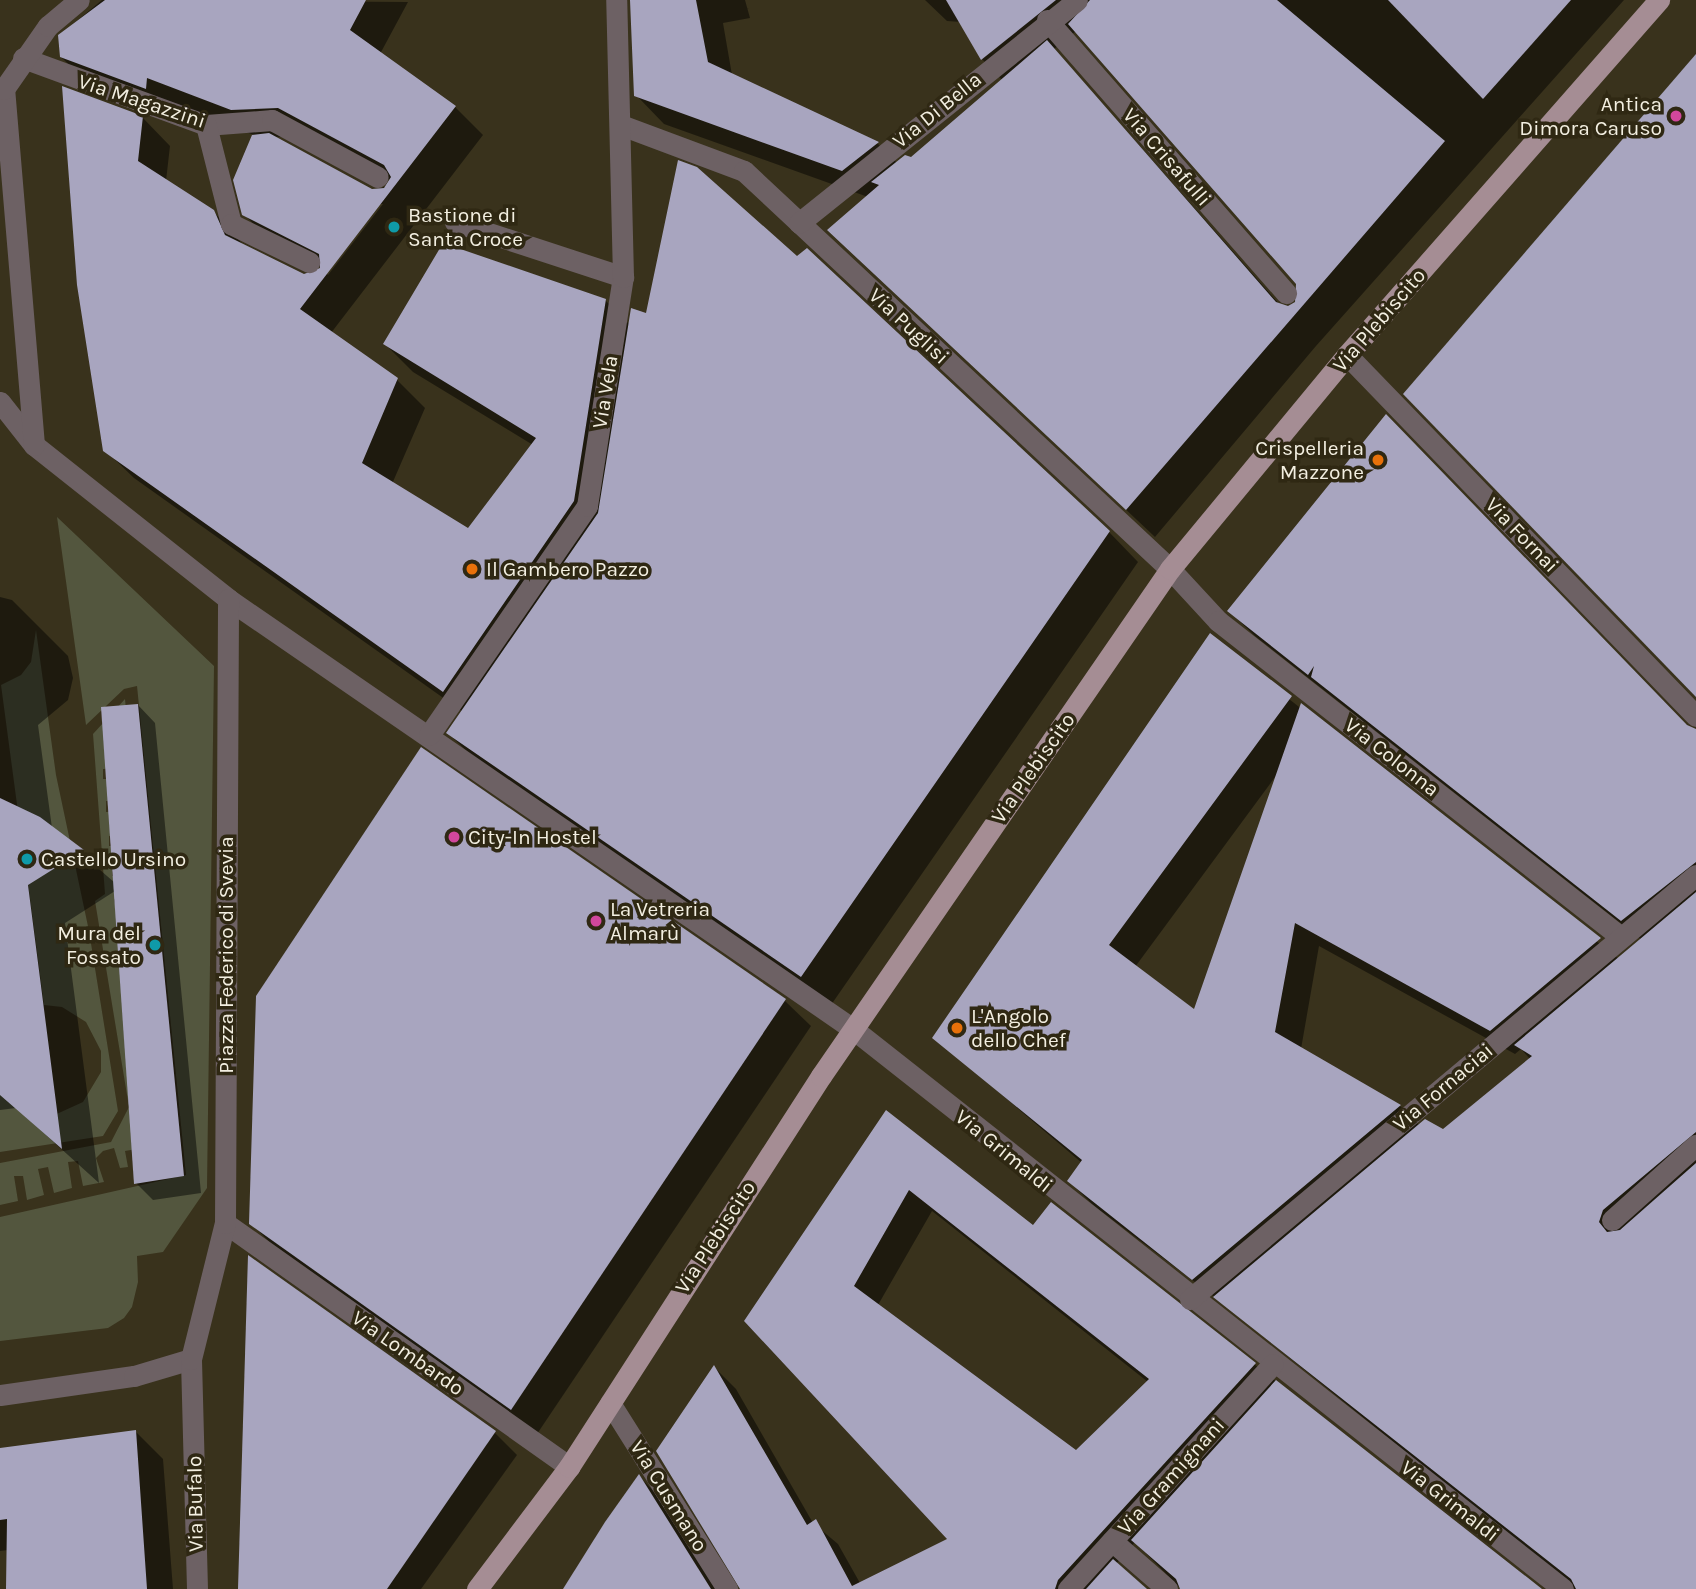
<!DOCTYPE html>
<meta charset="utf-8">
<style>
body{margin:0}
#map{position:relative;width:1696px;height:1589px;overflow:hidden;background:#39321c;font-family:Karla,sans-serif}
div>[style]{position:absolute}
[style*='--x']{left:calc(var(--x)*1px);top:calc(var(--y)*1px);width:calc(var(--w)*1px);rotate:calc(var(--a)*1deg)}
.green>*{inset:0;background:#53563e}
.shadow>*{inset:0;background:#0007}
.building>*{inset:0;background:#a8a5bf}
.minor>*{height:21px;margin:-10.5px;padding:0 10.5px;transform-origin:10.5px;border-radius:10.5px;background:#6d6164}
.major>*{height:21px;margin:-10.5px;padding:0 10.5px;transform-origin:10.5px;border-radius:10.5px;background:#a58d94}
.dots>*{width:19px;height:19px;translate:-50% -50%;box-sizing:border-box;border:4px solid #2f2813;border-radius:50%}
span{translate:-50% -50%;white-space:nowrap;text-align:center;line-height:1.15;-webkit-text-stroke:7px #2f2813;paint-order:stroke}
.street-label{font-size:21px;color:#f3efe1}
.poi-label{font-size:21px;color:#f3efe1}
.right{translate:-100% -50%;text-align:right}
.left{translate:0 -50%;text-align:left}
</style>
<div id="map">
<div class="green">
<i style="clip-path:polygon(57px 517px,214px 666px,207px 1188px,163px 1252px,137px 1256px,138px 1282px,132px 1307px,124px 1318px,108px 1328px,0 1341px,0 1217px,186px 1175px,137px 686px,124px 689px,86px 725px)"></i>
<i style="clip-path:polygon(36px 630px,56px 775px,89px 931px,118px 1111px,103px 1136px,0 1152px,0 1094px,50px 1117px,83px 1102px,101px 1072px,101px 1051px,86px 1022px,62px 1007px,44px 1005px,28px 883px,53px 830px,40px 817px,18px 812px,1px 685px,21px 675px,31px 662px)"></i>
<i style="clip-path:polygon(125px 699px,132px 768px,103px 769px,103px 779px,132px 779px,134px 800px,106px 801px,106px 812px,135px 810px,138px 834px,109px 836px,109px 846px,138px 845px,141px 865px,112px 865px,112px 876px,141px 875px,143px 894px,114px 899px,166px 1144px,125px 1151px,128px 1167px,120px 1168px,114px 1148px,103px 1151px,96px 1158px,104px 1182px,83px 1186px,78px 1161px,68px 1162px,72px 1188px,54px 1193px,48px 1167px,38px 1169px,44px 1195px,27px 1200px,23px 1176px,14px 1176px,18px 1201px,0 1205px,0 1163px,111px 1142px,129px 1107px,95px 901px,105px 894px,93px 734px)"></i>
</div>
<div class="shadow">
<i style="clip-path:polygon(evenodd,102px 0,408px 2px,380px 54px,455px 107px,483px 135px,331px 333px,397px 380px,425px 408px,392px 484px,468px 531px,533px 445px,413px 372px,385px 344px,605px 300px,630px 325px,1109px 532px,1138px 562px,831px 1005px,478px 762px,448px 733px,463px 712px,134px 478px,105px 450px,142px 117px,170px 146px,166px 181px,213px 211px,245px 247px,304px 276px,324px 269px,272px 243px,244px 214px,235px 180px,254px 135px,175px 105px,90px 85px,61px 57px,60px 35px,102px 0,308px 136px,392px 181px,391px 185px,372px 191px,272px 137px,308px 136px,102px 0,378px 204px,383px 204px,328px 275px,326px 273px,378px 204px)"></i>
<i style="clip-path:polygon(evenodd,632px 0,745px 0,750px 18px,723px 23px,732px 75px,878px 144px,897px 163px,911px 159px,1003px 81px,982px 59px,961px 22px,947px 21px,925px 0,1624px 0,1316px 346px,1155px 537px,829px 230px,868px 197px,664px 124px,636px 95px,632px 0,1076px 31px,1298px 284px,1297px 303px,1288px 308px,1280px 305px,1054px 49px,1076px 31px)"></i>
<i style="clip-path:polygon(0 597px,12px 600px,68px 656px,73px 678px,68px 700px,38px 725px,52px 828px,115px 883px,138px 705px,155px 723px,201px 1193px,153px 1200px,136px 1183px,115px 891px,65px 923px,99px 1183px,16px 1108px,0 1110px)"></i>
<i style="clip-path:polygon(evenodd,1229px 611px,1696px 730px,1696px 1589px,1574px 1589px,1220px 1301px,1093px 1205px,1069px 1181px,1082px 1163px,935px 1038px,1209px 636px,1619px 959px,1642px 940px,1255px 636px,1229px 611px,1278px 773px,1195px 1012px,1135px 967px,1278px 773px,1229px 611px,1319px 946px,1515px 1054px,1521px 1049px,1530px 1059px,1443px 1131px,1420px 1126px,1400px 1106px,1301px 1049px,1319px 946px)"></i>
<i style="clip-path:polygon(421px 750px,785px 1001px,811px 1026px,537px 1434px,276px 1249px,251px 1223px)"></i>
<i style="clip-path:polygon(evenodd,887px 1112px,1033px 1227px,1051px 1204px,1539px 1589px,1181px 1589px,1135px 1542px,1116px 1564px,1144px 1589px,740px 1589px,714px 1367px,736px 1389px,813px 1523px,838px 1544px,860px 1583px,950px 1540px,746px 1320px,887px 1112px,932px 1211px,1148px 1382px,1076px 1453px,878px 1305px,932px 1211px)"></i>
<i style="clip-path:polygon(135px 1431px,163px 1459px,173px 1589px,8px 1589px,8px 1550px,0 1551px,0 1450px)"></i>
<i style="clip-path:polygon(495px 1433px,517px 1455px,421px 1589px,240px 1589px)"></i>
<i style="clip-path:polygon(640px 1477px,661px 1499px,718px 1589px,565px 1589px)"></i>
</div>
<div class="building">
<i style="clip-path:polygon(105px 0,366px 0,350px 30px,456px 106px,300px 309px,398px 378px,362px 463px,468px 528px,536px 438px,383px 344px,443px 243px,606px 299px,574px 501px,443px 692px,103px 451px,77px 285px,62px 86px,143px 116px,138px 161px,214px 210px,225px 235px,304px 274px,320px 268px,319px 254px,242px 215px,233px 180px,252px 135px,269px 133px,372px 189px,384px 188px,391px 177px,384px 165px,278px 108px,231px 110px,147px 78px,146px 89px,60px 57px,58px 35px)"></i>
<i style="clip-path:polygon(630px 0,696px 0,708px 62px,879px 142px,842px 171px,634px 96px)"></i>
<i style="clip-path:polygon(946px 0,1056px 0,981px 60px)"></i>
<i style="clip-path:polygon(1090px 0,1277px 0,1445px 141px,1126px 510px,827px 230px,879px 185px,871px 182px,905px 155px,911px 157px,1047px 40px,1276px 302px,1288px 306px,1295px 302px,1296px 284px,1068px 24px)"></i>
<i style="clip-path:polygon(1388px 0,1571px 0,1483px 99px)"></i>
<i style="clip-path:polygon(1696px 54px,1696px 697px,1403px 394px)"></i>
<i style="clip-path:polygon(678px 160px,697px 167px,797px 256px,807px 248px,1110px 531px,801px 977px,446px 733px,598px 513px,631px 308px,646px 313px)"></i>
<i style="clip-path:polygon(1386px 414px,1687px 725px,1696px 729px,1696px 862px,1621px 921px,1311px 677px,1314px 666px,1308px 675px,1227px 611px)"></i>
<i style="clip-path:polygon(1210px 633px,1292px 696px,1109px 945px,1194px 1009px,1301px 703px,1601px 938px,1490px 1031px,1295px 923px,1275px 1032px,1401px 1105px,1192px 1280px,1067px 1181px,1082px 1160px,932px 1038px)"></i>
<i style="clip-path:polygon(138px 704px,184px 1176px,134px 1184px,101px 707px)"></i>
<i style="clip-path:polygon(421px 747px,786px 999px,511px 1410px,249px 1224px,256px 996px)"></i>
<i style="clip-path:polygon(0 798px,40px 817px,84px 850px,28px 885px,62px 1149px,0 1095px)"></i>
<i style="clip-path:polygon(1696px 892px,1696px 1132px,1603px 1210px,1599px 1222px,1607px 1232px,1620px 1230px,1696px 1163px,1696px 1589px,1576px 1589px,1571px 1579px,1213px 1297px,1425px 1119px,1443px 1129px,1532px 1056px,1514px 1045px)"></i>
<i style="clip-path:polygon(evenodd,886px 1110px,1033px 1225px,1051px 1202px,1256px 1363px,1058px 1580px,1055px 1589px,740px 1589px,656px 1451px,714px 1365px,807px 1525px,816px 1519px,852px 1586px,947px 1539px,744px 1321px,886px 1110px,909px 1190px,1149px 1379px,1076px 1450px,854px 1286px,909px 1190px)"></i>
<i style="clip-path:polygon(248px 1255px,496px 1431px,387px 1589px,238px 1589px)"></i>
<i style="clip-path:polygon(1276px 1380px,1542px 1589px,1180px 1589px,1176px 1579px,1131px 1540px)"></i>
<i style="clip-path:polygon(136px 1430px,147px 1589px,6px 1589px,7px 1519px,0 1520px,0 1448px)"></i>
<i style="clip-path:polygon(639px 1474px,711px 1589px,563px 1589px,605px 1522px)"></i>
<i style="clip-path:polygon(1113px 1559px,1147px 1589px,1086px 1589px)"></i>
</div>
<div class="minor">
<i style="--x:1047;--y:20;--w:363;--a:48.8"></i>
<i style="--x:23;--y:58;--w:195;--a:20.1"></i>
<i style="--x:206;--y:125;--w:66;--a:-4.3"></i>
<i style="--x:272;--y:120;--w:120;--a:28.3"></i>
<i style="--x:206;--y:125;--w:102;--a:75.8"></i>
<i style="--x:231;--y:224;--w:87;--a:26"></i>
<i style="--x:621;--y:125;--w:131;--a:20.5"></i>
<i style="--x:744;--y:171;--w:583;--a:43.05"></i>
<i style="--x:1170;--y:569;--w:71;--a:47.3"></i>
<i style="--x:1218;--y:621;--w:512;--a:38.1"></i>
<i style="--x:455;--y:222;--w:177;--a:18.1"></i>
<i style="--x:799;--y:223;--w:356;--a:-38.7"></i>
<i style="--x:1347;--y:355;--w:502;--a:45.97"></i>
<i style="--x:0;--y:402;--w:55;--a:51.7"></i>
<i style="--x:34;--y:445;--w:248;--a:38.4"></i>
<i style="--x:228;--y:599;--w:759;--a:34.53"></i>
<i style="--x:853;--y:1029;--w:904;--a:38.26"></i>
<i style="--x:34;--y:445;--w:357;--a:-94.8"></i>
<i style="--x:4;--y:89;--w:77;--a:-55.1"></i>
<i style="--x:48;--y:26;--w:40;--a:-40"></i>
<i style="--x:429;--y:735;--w:278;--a:-55.4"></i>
<i style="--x:587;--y:506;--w:232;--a:-81.1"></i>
<i style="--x:623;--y:277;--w:277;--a:-91.4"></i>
<i style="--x:1612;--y:1220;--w:113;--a:-41.8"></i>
<i style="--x:225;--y:1223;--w:422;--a:35.3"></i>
<i style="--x:1190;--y:1299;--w:660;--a:-39.96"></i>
<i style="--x:0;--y:1395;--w:135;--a:-8.1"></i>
<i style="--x:134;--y:1376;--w:59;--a:-16.6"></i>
<i style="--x:610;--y:1403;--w:220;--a:57.8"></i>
<i style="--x:1112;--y:1541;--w:73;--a:41.1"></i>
<i style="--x:197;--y:1589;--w:230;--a:-91.5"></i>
<i style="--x:191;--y:1359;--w:140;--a:-76"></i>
<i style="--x:225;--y:1223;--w:624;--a:-89.72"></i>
<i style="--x:1068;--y:1589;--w:304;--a:-47.7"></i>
</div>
<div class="major">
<i style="--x:477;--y:1589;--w:153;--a:-53"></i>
<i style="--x:569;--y:1467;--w:465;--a:-57.2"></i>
<i style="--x:821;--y:1076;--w:616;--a:-55.46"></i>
<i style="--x:1170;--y:569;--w:278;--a:-50.4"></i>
<i style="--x:1347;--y:355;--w:473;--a:-48.7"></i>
</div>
<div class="dots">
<i style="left:1676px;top:116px;background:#d1479c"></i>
<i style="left:394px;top:227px;background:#0f9aa8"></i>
<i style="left:1378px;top:460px;background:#e8710a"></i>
<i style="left:472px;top:569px;background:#e8710a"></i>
<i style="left:454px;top:837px;background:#d1479c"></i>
<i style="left:27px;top:859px;background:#0f9aa8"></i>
<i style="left:596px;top:921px;background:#d1479c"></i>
<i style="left:155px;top:945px;background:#0f9aa8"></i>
<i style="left:957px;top:1028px;background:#e8710a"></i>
</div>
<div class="street-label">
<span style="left:142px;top:101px;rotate:18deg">Via Magazzini</span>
<span style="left:937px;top:110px;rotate:-39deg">Via Di Bella</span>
<span style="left:1167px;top:157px;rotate:49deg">Via Crisafulli</span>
<span style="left:1379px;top:320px;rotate:-49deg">Via Plebiscito</span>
<span style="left:909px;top:326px;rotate:43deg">Via Puglisi</span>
<span style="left:605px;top:392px;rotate:-81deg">Via Vela</span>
<span style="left:1522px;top:535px;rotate:46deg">Via Fornai</span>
<span style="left:1392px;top:757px;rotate:38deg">Via Colonna</span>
<span style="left:1033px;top:768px;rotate:-55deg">Via Plebiscito</span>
<span style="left:226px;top:955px;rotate:-90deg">Piazza Federico di Svevia</span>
<span style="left:1443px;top:1087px;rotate:-40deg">Via Fornaciai</span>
<span style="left:1004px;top:1151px;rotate:39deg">Via Grimaldi</span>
<span style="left:715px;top:1237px;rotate:-57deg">Via Plebiscito</span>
<span style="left:408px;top:1353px;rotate:35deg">Via Lombardo</span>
<span style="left:1171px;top:1476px;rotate:-48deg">Via Gramignani</span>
<span style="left:669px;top:1496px;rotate:58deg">Via Cusmano</span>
<span style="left:1450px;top:1501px;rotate:38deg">Via Grimaldi</span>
<span style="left:195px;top:1504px;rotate:-91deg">Via Bufalo</span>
</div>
<div class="poi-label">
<span class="right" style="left:1662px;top:116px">Antica<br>Dimora Caruso</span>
<span class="left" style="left:408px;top:227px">Bastione di<br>Santa Croce</span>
<span class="right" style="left:1364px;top:460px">Crispelleria<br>Mazzone</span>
<span class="left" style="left:486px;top:569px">Il Gambero Pazzo</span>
<span class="left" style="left:468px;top:837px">City-In Hostel</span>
<span class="left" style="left:41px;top:859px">Castello Ursino</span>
<span class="left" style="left:610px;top:921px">La Vetreria<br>Almarù</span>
<span class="right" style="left:141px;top:945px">Mura del<br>Fossato</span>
<span class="left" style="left:971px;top:1028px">L'Angolo<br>dello Chef</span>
</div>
</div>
